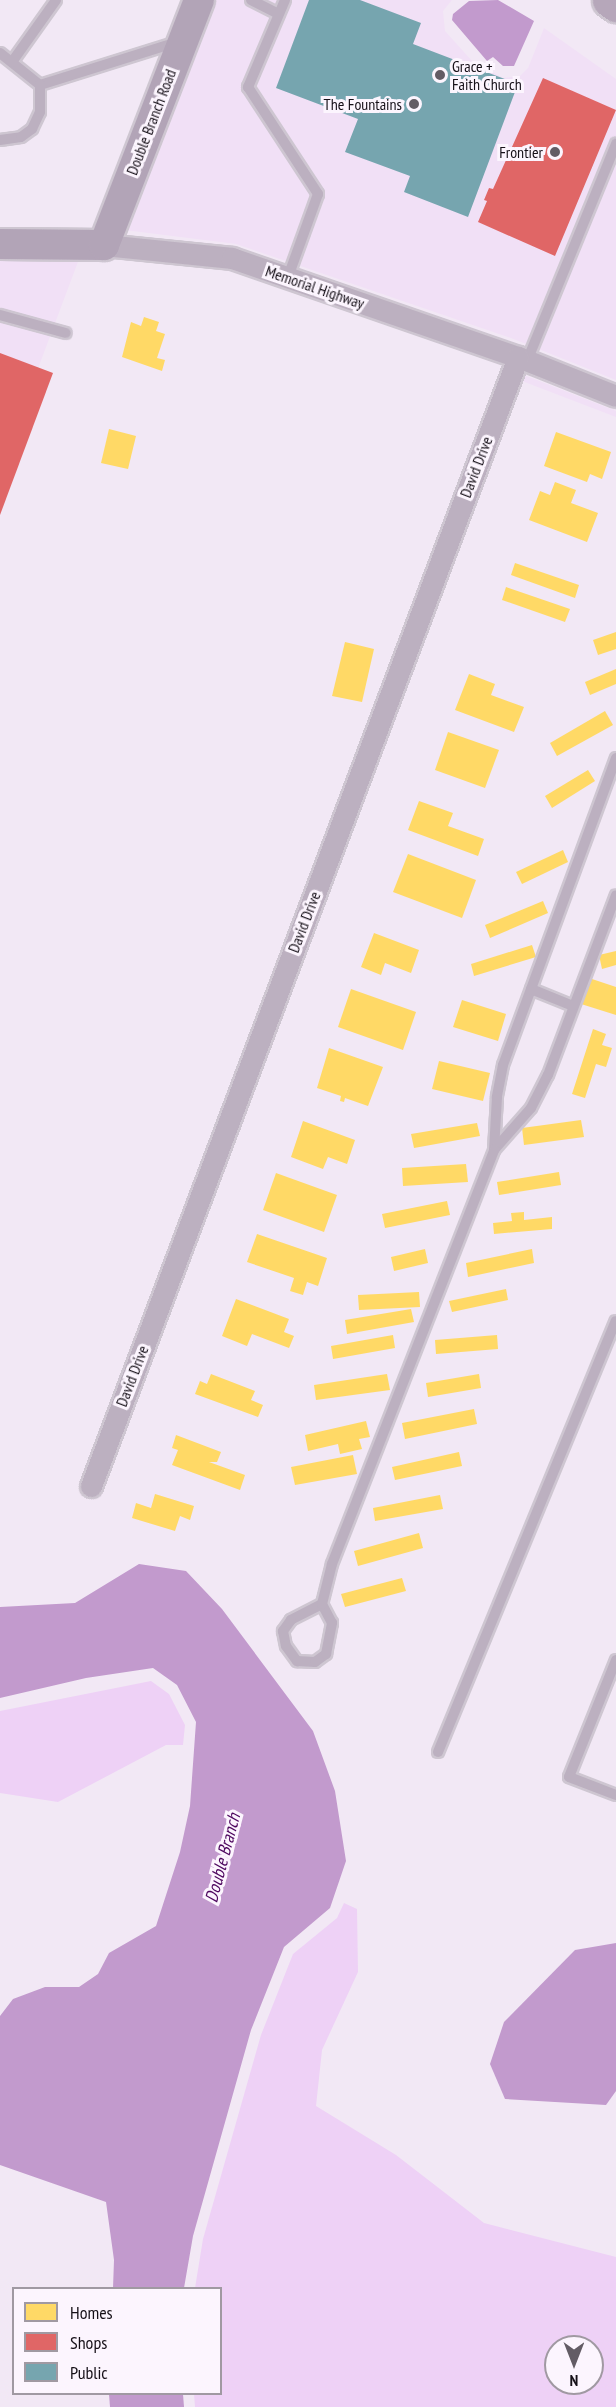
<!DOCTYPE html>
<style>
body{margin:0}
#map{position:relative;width:616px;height:2407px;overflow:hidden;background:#f2e8f5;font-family:"PT Sans Narrow",sans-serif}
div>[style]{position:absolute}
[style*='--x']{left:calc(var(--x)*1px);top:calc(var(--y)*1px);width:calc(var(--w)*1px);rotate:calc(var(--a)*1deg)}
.built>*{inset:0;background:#f1e0f6}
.green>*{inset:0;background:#eed1f6}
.water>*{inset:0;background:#c29acd}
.homes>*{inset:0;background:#ffd966}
.shops>*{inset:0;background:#e06666}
.public>*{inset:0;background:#76a5af}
.roads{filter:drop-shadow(2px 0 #cec6d1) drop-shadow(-2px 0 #cec6d1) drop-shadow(0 2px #cec6d1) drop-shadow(0 -2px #cec6d1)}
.lane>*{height:10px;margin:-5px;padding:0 5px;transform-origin:5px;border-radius:5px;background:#bcb0c0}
.street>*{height:21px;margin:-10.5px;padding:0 10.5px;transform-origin:10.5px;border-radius:10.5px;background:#bcb0c0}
.secondary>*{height:30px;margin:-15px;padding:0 15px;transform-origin:15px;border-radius:15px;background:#b2a4b7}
.primary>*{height:33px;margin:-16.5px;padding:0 16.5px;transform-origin:16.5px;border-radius:16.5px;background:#b6a7ba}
.dots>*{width:16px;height:16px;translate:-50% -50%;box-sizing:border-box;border:3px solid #fcf5fe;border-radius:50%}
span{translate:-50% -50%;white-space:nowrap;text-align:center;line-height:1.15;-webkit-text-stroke:6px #fcf5fe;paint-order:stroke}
.poi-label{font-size:16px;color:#161018}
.left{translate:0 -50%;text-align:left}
.right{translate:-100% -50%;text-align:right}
.street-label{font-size:16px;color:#161018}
.water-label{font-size:18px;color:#4d065e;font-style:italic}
.legend{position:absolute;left:12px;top:2287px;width:210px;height:108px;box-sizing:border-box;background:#fcf5fe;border:2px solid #a099a2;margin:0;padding:8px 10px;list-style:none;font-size:18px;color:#161018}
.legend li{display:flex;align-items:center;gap:12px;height:30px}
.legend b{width:30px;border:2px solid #a099a2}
.north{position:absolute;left:544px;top:2335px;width:60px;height:60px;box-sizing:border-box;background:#fcf5fe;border:2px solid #a099a2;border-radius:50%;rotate:180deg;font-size:16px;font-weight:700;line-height:24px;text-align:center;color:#161018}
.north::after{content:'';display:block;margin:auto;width:21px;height:27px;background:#635c65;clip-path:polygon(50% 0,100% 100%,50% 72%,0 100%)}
</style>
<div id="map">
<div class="built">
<i style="clip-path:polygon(213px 0,452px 0,443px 11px,445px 31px,482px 72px,492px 72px,503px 78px,520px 76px,528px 68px,544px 28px,616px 79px,616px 380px,511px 338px,236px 244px,124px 230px)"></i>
<i style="clip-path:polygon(0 258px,79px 259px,0 470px)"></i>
<i style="clip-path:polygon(524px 375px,616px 411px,616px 417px,522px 381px)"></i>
</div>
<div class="green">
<i style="clip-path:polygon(151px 1681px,169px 1694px,185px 1725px,183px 1745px,166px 1745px,58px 1802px,0 1793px,0 1711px)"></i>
<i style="clip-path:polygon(evenodd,344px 1903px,357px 1909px,358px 1972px,322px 2050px,316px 2106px,396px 2155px,484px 2223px,616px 2257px,616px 2407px,195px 2407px,194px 2394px,220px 2394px,220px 2288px,195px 2288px,203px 2239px,261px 2035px,293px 1954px,337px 1918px,344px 1903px,556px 2347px,592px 2347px,592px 2383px,556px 2383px,556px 2347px)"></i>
</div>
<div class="water">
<i style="clip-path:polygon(498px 0,534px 21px,514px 66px,503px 66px,493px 57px,487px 61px,452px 20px,453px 14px,469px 1px)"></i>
<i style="clip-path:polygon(139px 1564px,186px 1571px,222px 1609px,313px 1731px,335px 1791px,346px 1861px,330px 1908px,284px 1947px,251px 2030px,193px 2236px,184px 2288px,113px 2288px,114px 2260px,106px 2202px,0 2165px,0 2016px,13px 1999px,45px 1987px,79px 1987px,98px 1974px,109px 1953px,156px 1926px,180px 1852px,190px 1806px,196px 1722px,177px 1685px,153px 1668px,86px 1678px,0 1698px,0 1607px,75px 1603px)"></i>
<i style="clip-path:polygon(616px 1943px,616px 2091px,606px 2105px,505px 2099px,490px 2064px,504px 2022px,575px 1950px)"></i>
<i style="clip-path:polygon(109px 2394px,183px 2394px,184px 2407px,110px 2407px)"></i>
</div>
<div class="homes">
<i style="clip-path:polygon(144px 317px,159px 322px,156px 331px,165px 334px,157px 358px,165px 360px,162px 371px,122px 357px,131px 322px,141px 326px)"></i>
<i style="clip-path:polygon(109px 429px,136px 436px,128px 469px,101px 463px)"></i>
<i style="clip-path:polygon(556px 432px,611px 452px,602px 479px,590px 474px,587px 482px,544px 466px)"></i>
<i style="clip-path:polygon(555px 482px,576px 490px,571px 503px,598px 513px,587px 542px,529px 520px,540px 491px,550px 495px)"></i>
<i style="clip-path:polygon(515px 563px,579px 585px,575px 598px,511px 575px)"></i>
<i style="clip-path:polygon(506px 587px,570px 609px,565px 622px,502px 600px)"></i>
<i style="clip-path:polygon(616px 632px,616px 649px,598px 655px,593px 640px)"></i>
<i style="clip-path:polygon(345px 642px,374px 649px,362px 702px,332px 696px)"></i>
<i style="clip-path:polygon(616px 669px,616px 684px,590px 695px,585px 682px)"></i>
<i style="clip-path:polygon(469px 674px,495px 684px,491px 695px,524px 707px,514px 732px,455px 710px)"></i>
<i style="clip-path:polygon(605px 711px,613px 725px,557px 756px,550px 743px)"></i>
<i style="clip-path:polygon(448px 732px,499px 750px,485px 788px,435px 770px)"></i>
<i style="clip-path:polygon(588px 770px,595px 781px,552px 808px,545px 796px)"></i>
<i style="clip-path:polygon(419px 801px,453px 813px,448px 826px,484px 839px,478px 856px,408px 830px)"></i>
<i style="clip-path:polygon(563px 850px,568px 862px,522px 884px,516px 872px)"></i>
<i style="clip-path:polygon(408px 854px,476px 880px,462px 918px,393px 892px)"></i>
<i style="clip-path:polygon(543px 901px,548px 913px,490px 938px,485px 925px)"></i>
<i style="clip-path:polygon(374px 933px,419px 950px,411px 973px,385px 963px,381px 975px,361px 967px)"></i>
<i style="clip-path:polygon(532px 945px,536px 957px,474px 976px,471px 964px)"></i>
<i style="clip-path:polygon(616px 951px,616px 965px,602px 969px,599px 955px)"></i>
<i style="clip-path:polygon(589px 978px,616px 987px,616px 1015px,581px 1004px)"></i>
<i style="clip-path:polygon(351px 989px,416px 1012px,403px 1050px,338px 1027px)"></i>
<i style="clip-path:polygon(462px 1000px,506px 1014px,498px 1041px,453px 1027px)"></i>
<i style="clip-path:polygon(593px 1029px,606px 1034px,602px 1045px,612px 1048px,606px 1067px,596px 1064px,585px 1098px,572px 1094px)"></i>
<i style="clip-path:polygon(329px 1048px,383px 1067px,368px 1106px,345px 1098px,344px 1102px,340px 1101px,341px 1096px,317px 1088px)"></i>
<i style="clip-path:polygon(439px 1061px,490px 1073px,483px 1101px,432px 1089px)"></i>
<i style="clip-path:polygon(581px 1120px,584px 1137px,524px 1145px,522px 1128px)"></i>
<i style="clip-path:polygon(303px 1121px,355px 1140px,347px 1164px,328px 1157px,323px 1169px,291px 1157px)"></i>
<i style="clip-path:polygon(477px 1123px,480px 1136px,414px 1148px,411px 1134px)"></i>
<i style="clip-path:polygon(466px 1164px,468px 1182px,403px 1186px,402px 1168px)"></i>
<i style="clip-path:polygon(559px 1172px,561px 1185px,499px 1195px,497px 1182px)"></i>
<i style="clip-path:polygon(276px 1173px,337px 1195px,324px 1232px,263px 1210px)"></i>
<i style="clip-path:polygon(447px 1201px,450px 1215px,385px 1228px,382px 1214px)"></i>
<i style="clip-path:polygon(524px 1212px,524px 1220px,552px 1217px,552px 1229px,494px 1234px,493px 1223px,512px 1221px,511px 1213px)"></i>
<i style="clip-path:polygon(257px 1234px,327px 1258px,318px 1286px,307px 1282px,303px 1295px,290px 1291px,294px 1278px,247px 1262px)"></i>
<i style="clip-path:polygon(425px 1249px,428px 1263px,394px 1271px,391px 1257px)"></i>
<i style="clip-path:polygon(532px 1249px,534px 1263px,468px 1277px,466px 1263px)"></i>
<i style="clip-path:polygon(506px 1289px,508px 1300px,452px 1312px,449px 1301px)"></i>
<i style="clip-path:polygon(419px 1292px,420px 1307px,359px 1310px,358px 1295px)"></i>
<i style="clip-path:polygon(236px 1299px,289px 1319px,284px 1332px,294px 1336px,289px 1348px,252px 1334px,247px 1346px,222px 1336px)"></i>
<i style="clip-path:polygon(411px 1309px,414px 1322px,347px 1334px,345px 1320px)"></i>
<i style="clip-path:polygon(393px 1335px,395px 1348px,333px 1359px,331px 1346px)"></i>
<i style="clip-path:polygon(497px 1335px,498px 1349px,436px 1354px,435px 1340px)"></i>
<i style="clip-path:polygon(211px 1374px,255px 1391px,251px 1400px,263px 1405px,258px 1417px,195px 1394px,200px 1381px,207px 1384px)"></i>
<i style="clip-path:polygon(387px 1374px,390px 1390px,316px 1400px,314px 1385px)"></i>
<i style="clip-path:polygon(479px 1374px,481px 1388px,428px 1397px,426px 1383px)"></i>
<i style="clip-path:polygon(474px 1409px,477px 1424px,405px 1439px,402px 1423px)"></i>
<i style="clip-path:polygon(366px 1421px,370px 1437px,359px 1439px,362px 1449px,340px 1454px,338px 1444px,308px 1451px,305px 1435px)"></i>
<i style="clip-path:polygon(176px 1435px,221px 1452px,217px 1462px,209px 1462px,245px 1475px,240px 1490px,172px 1465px,178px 1450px,172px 1448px)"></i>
<i style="clip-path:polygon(459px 1452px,462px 1466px,395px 1480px,392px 1467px)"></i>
<i style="clip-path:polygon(353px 1455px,357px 1474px,295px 1485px,291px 1467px)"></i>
<i style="clip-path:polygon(155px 1494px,194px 1506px,190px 1520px,180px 1516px,175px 1531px,132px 1518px,136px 1503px,151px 1508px)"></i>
<i style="clip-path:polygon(440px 1495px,443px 1509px,375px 1521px,373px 1508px)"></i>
<i style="clip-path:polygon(419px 1533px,423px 1548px,358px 1566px,354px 1551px)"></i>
<i style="clip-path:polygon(402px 1578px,406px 1591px,345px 1607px,341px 1594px)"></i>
</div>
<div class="shops">
<i style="clip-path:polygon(543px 78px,616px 110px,555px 256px,478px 222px,487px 201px,484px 200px,489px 188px,493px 189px)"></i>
<i style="clip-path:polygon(0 353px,53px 373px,0 515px)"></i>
</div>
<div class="public">
<i style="clip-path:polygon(309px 0,360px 0,421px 23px,413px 44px,518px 84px,468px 217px,404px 192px,410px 176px,345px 152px,358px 119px,276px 88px)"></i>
</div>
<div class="roads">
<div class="lane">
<i style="--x:251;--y:0;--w:31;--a:27"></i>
<i style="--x:285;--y:0;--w:95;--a:113"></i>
<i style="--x:248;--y:87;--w:128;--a:56.8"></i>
<i style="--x:318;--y:194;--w:88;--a:109.9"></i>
<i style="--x:0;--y:53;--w:51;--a:38.7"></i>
<i style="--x:12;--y:62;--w:76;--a:-54.6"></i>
<i style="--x:40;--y:85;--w:144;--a:-17.4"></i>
<i style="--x:0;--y:140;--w:21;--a:-8"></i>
<i style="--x:21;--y:137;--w:14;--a:-36"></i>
<i style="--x:32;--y:129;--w:19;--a:-65"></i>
<i style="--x:40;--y:112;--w:27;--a:-90"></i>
<i style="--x:0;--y:315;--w:68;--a:15.3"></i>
<i style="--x:527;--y:361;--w:235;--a:-67.7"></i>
<i style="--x:616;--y:758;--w:327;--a:110.2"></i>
<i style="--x:503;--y:1065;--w:33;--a:101"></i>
<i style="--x:497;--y:1097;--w:53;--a:93.2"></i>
<i style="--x:494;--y:1150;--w:56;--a:-48.6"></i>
<i style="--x:531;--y:1108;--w:37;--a:-63"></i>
<i style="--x:548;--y:1075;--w:192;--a:-69.3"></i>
<i style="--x:531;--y:989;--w:45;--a:22"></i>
<i style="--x:322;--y:1604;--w:35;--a:153"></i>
<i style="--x:291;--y:1620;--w:14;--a:126"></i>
<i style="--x:283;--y:1631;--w:15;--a:79"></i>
<i style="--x:286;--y:1646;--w:19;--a:54"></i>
<i style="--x:297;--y:1661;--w:18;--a:3"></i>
<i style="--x:315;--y:1662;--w:14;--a:-36"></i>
<i style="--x:326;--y:1654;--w:32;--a:-79"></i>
<i style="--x:332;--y:1623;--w:21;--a:-118"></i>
<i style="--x:322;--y:1604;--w:41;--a:-76"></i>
<i style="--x:332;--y:1564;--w:445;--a:-68.6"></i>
<i style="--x:616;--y:1660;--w:126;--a:111.9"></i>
<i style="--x:569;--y:1777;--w:50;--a:21"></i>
<i style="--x:438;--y:1752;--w:466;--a:-67.6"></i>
</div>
<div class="street">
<i style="--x:104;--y:245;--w:129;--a:5.8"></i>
<i style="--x:232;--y:258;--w:303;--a:19.1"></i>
<i style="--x:518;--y:357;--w:105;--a:21.7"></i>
<i style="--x:91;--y:1486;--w:1207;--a:-69.28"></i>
</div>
<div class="secondary">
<i style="--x:0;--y:244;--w:104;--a:0.6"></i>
<i style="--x:104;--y:245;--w:263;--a:-68.8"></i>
</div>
<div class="primary">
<i style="--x:609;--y:0;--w:9;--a:36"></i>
</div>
</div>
<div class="dots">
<i style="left:440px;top:75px;background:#635c65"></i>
<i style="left:414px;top:104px;background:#635c65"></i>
<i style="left:555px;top:152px;background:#635c65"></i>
</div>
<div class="poi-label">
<span class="left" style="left:452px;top:75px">Grace +<br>Faith Church</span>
<span class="right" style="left:402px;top:104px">The Fountains</span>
<span class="right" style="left:543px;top:152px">Frontier</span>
</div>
<div class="street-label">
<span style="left:151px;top:122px;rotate:-69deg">Double Branch Road</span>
<span style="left:315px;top:287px;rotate:19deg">Memorial Highway</span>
<span style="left:476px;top:467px;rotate:-69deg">David Drive</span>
<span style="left:304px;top:922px;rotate:-69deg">David Drive</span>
<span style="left:132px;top:1376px;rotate:-69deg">David Drive</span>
</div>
<div class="water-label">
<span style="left:223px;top:1858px;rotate:-75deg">Double Branch</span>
</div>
<ul class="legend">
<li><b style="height:16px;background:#ffd966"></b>Homes</li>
<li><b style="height:16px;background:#e06666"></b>Shops</li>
<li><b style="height:16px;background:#76a5af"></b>Public</li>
</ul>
<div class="north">N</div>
</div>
